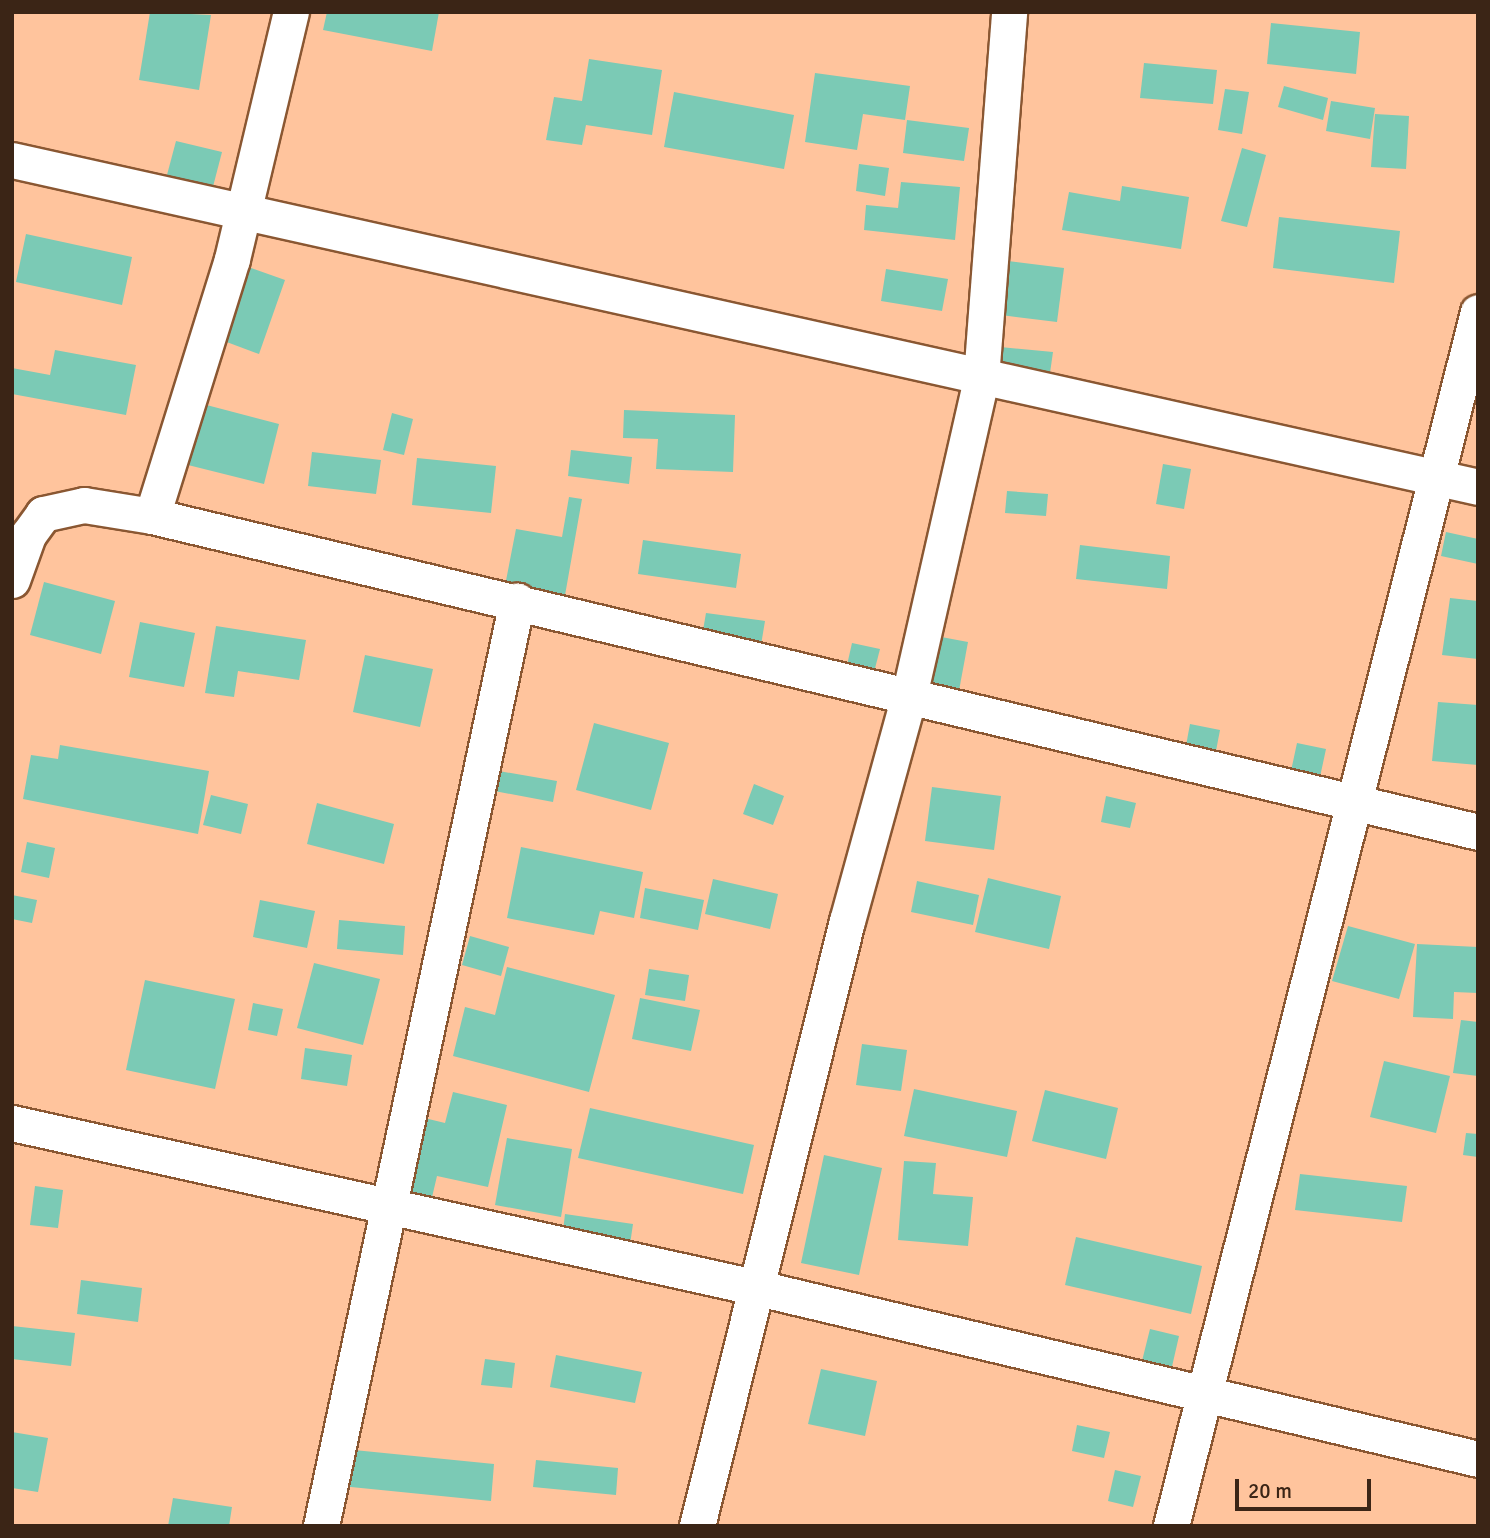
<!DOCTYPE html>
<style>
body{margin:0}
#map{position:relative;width:1490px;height:1538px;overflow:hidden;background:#ffc49d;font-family:Signika,sans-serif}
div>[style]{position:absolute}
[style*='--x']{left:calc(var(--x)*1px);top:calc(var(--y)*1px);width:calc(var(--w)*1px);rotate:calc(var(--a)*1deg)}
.building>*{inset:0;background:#7bcab5}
.roads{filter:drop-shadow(2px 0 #8a5732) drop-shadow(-2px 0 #8a5732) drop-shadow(0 2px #8a5732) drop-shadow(0 -2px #8a5732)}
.minor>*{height:35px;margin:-17.5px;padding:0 17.5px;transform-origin:17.5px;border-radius:17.5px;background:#fff}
span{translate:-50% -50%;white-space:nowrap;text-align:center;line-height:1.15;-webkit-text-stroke:5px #ffc49d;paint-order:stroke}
.frame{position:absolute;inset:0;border:14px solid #3b2516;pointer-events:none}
.scale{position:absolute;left:1235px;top:1479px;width:136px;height:32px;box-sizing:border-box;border:4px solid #3b2516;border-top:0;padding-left:9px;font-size:21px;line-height:24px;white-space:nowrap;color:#3b2516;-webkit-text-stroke:5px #ffc49d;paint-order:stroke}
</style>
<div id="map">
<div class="building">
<i style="clip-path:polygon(150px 12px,211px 15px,199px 90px,139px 80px)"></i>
<i style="clip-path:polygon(327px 12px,439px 12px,432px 51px,323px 30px)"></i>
<i style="clip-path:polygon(1271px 23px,1360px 32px,1356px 74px,1267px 64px)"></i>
<i style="clip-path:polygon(589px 59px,662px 70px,652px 135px,586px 125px,582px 145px,546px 140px,554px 97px,582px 101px)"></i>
<i style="clip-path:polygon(1144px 63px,1217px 70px,1213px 104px,1140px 98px)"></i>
<i style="clip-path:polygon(815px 73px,910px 86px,905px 120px,863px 114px,857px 150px,805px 142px)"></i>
<i style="clip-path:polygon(1284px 86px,1328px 98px,1323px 120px,1278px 107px)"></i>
<i style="clip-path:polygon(1225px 89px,1249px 92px,1242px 134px,1218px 130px)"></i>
<i style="clip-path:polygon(674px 92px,794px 115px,784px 169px,664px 147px)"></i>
<i style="clip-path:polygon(1331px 101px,1375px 108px,1370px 139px,1326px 131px)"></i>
<i style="clip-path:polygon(1375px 114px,1409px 116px,1406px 169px,1371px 167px)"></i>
<i style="clip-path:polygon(907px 120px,969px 128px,964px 161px,903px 153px)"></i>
<i style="clip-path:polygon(176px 141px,222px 152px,209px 202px,163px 190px)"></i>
<i style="clip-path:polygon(1242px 148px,1266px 155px,1247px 227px,1221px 221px)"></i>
<i style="clip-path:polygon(859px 164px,889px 168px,885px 196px,856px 191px)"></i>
<i style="clip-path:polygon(901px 182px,960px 187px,955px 240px,864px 230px,866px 205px,898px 208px)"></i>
<i style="clip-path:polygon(1122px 186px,1189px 197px,1181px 249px,1062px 230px,1069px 192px,1120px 201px)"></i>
<i style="clip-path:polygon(1279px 217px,1400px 231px,1394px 283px,1273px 268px)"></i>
<i style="clip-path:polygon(26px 234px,132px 257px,122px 305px,16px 282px)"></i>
<i style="clip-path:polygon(1008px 261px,1064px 268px,1057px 322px,1001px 315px)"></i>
<i style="clip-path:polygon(243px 265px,285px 280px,259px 354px,216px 338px)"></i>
<i style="clip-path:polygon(886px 269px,948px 279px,942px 311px,881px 301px)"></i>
<i style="clip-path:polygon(1000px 347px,1053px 352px,1050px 373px,998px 367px)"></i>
<i style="clip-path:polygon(55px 350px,136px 365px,126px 415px,12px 394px,12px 368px,50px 375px)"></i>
<i style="clip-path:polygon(199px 403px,279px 424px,264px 484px,184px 464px)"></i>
<i style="clip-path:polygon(624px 410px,735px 415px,733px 472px,656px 469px,658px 439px,623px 438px)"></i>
<i style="clip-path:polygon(392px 413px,413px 419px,404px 455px,383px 450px)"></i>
<i style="clip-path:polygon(571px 450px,632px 457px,629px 484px,568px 476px)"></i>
<i style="clip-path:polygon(312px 452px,381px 460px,376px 494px,308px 486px)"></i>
<i style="clip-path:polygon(417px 458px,496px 466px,491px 513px,412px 505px)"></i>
<i style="clip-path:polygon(1163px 464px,1191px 469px,1184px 509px,1156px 504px)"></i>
<i style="clip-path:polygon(1007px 491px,1048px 494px,1046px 516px,1005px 513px)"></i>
<i style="clip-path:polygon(569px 497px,582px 499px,564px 601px,504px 591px,516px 529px,562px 537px)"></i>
<i style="clip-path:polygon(1446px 532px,1478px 539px,1478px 564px,1441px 556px)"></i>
<i style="clip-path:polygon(643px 540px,741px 554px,736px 588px,638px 574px)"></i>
<i style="clip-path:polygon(1080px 545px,1170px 556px,1167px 589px,1076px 579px)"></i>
<i style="clip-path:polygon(44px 582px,115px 601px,101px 654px,30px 635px)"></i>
<i style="clip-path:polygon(1450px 598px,1478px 601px,1478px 659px,1442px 655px)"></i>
<i style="clip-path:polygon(706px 613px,765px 621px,760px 651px,701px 642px)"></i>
<i style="clip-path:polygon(140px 622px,195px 633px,184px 687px,129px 677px)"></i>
<i style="clip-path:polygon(216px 626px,306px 640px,299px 680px,238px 671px,234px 697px,205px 693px)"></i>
<i style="clip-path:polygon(936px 636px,968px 642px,958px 696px,926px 690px)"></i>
<i style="clip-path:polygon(852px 643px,880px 649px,872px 680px,845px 674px)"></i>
<i style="clip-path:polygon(365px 655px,433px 669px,420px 727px,353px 712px)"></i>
<i style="clip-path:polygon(1438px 702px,1478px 705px,1478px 765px,1432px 761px)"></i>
<i style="clip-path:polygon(594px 723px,669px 743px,651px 810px,576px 790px)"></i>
<i style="clip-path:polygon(1190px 724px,1220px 730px,1215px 756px,1185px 751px)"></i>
<i style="clip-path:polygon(1297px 743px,1326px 749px,1320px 777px,1291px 771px)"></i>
<i style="clip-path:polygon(60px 745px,209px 771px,198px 834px,23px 799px,31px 755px,58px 759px)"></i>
<i style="clip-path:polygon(493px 770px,557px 781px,553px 802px,489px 790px)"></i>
<i style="clip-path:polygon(754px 784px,784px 796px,773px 825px,743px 814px)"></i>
<i style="clip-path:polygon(932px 787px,1001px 796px,994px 850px,925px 841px)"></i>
<i style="clip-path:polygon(211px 795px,248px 804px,241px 834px,203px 825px)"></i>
<i style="clip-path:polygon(1106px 796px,1136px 803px,1130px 828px,1101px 822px)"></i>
<i style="clip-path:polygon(317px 803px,394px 824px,384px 864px,307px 844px)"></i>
<i style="clip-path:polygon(27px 842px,55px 848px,49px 878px,21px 872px)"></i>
<i style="clip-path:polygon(521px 847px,643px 872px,634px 918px,600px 911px,594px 935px,507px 918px)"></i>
<i style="clip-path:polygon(988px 878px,1061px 896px,1049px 949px,975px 932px)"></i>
<i style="clip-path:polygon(713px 879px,778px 894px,770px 929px,705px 914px)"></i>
<i style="clip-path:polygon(917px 881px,979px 895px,973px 925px,911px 912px)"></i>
<i style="clip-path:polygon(645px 888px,704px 900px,698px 930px,640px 918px)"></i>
<i style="clip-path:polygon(12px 895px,37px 900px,32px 923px,12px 919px)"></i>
<i style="clip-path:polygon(260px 900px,315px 911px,307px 948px,253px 937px)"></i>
<i style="clip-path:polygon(339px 920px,405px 926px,403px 955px,337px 949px)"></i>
<i style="clip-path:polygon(1348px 926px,1415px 944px,1399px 999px,1332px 981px)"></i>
<i style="clip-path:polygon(470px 936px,509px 947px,501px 976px,462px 965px)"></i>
<i style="clip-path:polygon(1417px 944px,1478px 947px,1478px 993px,1454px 992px,1453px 1019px,1413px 1017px)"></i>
<i style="clip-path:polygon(314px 963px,380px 979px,363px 1045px,297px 1028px)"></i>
<i style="clip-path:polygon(507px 967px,615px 995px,589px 1092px,453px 1056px,465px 1007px,495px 1015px)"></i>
<i style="clip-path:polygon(649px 969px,689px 975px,685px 1001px,645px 995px)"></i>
<i style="clip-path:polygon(145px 980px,235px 999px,215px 1089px,126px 1070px)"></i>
<i style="clip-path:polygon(640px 998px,700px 1010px,691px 1051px,632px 1039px)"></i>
<i style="clip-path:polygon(253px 1003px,283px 1009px,277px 1036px,248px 1030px)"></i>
<i style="clip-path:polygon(1461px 1020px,1478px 1022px,1478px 1076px,1453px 1073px)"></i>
<i style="clip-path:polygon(862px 1044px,907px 1050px,901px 1091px,856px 1085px)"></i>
<i style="clip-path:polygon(305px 1048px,352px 1055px,347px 1086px,301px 1079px)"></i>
<i style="clip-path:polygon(1384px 1061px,1450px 1076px,1436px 1133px,1370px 1117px)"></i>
<i style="clip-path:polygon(914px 1089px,1017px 1111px,1007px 1157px,904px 1136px)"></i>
<i style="clip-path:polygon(1045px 1090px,1118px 1108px,1106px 1159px,1032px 1141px)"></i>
<i style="clip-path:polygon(453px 1092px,507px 1105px,488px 1187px,437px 1176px,429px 1210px,392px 1202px,412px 1115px,445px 1123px)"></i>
<i style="clip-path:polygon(590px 1108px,754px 1145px,743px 1194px,578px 1158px)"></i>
<i style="clip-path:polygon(1466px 1133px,1478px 1134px,1478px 1157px,1463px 1155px)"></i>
<i style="clip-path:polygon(507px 1138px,572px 1149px,561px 1217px,495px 1205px)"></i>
<i style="clip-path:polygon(824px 1155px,882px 1168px,859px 1275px,801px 1263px)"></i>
<i style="clip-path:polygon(904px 1161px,936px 1163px,933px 1194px,973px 1197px,968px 1246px,898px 1240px)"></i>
<i style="clip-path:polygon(1300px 1174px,1407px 1186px,1402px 1222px,1295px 1210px)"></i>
<i style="clip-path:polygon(35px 1186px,63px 1190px,58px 1228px,30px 1225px)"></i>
<i style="clip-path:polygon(565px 1214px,633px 1224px,629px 1251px,562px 1240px)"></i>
<i style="clip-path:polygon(1076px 1237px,1202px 1266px,1191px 1314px,1065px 1285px)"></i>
<i style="clip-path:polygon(81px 1280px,142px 1288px,138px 1322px,77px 1314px)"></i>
<i style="clip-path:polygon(12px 1326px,75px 1333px,71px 1366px,12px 1359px)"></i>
<i style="clip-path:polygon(1150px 1329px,1179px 1336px,1168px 1384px,1138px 1377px)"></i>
<i style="clip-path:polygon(556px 1355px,642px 1372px,635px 1403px,550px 1387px)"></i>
<i style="clip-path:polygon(485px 1359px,515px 1363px,512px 1388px,481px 1385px)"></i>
<i style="clip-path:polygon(821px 1369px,877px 1381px,865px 1436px,808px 1424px)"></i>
<i style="clip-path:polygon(1077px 1425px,1110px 1432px,1104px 1458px,1072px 1451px)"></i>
<i style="clip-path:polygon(12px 1432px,48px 1438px,38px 1492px,12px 1488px)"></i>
<i style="clip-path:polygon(344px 1449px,494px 1464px,491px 1501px,341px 1486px)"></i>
<i style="clip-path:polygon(536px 1460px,618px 1468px,616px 1495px,533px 1487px)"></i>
<i style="clip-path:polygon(1115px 1470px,1141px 1476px,1133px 1507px,1108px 1501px)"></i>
<i style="clip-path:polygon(173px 1498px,232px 1507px,229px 1526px,168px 1526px)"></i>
</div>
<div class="roads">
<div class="minor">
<i style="--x:12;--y:160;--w:1502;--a:12.57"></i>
<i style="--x:152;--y:516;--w:269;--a:-72.7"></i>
<i style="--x:232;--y:259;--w:254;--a:-76.6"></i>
<i style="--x:12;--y:580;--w:48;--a:-70.4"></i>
<i style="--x:28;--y:535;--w:26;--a:-54"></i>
<i style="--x:43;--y:514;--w:42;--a:-12.4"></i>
<i style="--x:84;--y:505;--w:69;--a:9.2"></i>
<i style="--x:152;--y:516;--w:1363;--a:13.4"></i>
<i style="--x:12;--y:1123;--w:760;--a:12.46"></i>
<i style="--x:754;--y:1287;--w:744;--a:13.36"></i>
<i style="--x:321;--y:1526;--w:946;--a:-78.04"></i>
<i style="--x:697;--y:1526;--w:623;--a:-76.08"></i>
<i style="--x:847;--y:921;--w:233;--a:-74.6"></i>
<i style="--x:909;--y:696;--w:326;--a:-77.2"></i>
<i style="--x:981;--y:378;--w:367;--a:-85.6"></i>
<i style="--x:1171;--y:1526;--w:1252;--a:-75.81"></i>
</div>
</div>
<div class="frame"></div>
<div class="scale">20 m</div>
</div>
